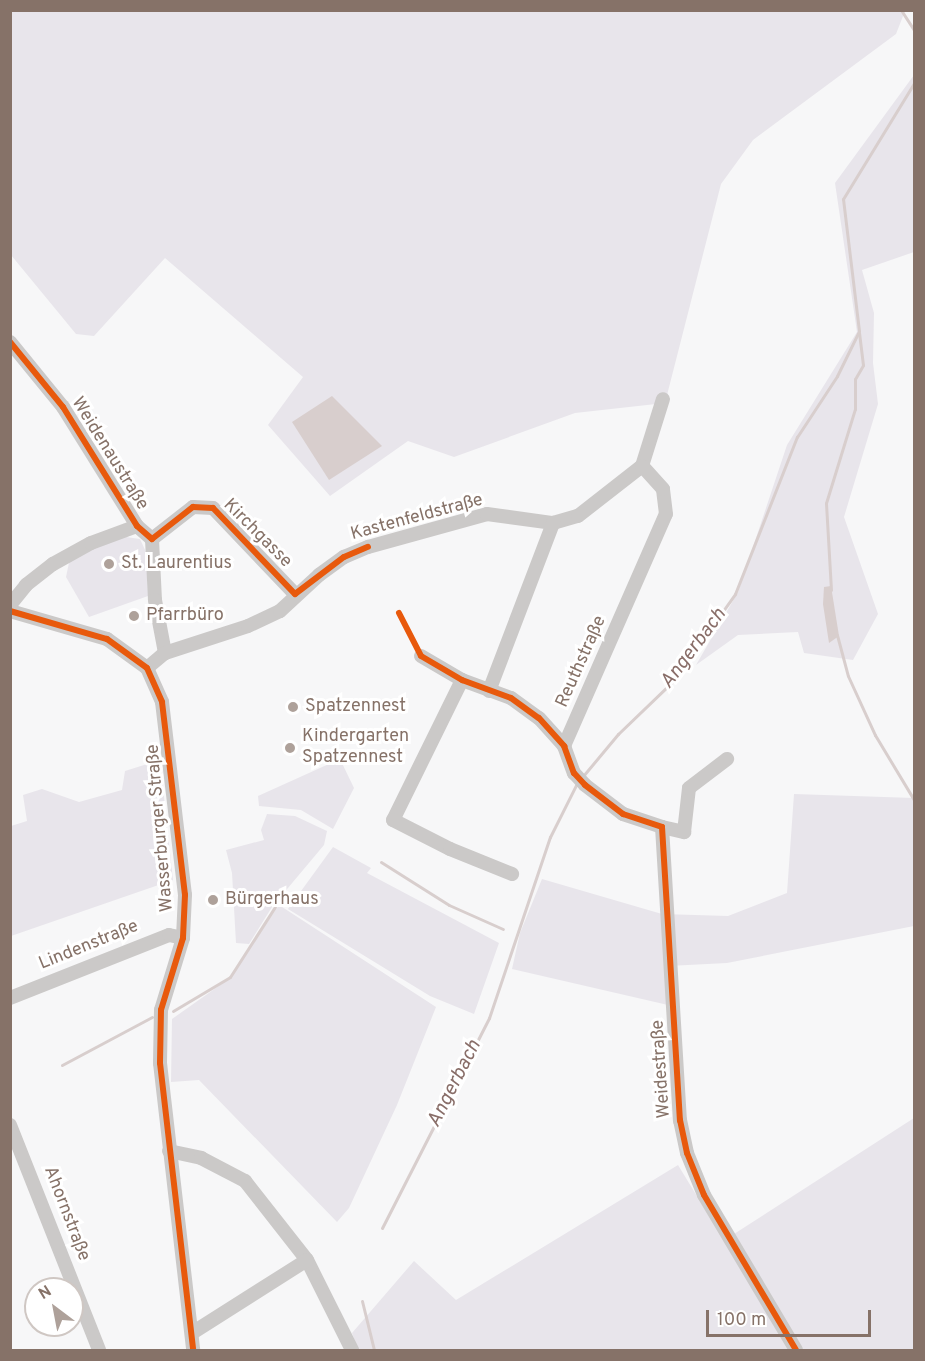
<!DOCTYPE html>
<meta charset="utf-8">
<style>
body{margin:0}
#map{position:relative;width:925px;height:1361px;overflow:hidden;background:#f7f7f8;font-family:Overpass,sans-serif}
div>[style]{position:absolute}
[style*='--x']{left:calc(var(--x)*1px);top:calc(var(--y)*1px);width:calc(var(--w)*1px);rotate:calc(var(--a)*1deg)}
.green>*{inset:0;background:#e8e5eb}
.water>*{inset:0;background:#d8cecd}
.stream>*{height:3px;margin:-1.5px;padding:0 1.5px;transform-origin:1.5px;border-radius:1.5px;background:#d8cecd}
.minor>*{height:14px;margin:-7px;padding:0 7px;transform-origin:7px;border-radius:7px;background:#cbc9c8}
.cycleway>*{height:6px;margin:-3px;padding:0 3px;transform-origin:3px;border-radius:3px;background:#e8590c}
.dots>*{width:16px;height:16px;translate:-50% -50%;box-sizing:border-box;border:3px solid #fff;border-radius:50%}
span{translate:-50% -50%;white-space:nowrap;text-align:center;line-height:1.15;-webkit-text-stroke:6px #fff;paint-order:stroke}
.street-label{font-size:18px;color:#867268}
.poi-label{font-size:18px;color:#867268}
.left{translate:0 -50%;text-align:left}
.water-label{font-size:20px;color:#896e69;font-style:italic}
.frame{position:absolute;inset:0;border:12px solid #867268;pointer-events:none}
.north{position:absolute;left:24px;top:1277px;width:60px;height:60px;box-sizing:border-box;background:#fff;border:2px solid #cfc7c3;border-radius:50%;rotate:328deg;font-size:16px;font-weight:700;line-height:24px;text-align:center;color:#867268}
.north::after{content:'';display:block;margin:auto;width:21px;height:27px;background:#aea19a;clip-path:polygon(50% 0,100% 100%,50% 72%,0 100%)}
.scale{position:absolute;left:706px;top:1310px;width:165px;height:27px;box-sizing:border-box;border:3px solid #867268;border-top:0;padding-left:8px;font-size:18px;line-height:21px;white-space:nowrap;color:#867268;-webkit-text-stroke:4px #fff;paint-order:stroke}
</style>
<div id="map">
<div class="green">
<i style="clip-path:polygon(10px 11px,905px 11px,896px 34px,753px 140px,721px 184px,665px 403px,575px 413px,454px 457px,408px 441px,330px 496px,268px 425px,303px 377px,165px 258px,94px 336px,76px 334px,11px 255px)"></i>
<i style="clip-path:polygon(914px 75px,914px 252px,862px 270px,874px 313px,873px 363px,878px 404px,844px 517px,878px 614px,853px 660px,804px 653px,798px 632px,738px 635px,696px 665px,738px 592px,787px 445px,857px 332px,835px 183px)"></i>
<i style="clip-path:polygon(119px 536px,140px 539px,146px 552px,148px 596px,89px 617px,66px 577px,70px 558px)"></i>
<i style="clip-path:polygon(340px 759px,354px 788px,333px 829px,301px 810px,259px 806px,258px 796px)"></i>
<i style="clip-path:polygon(160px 760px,173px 880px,11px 936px,11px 826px,27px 821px,23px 795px,42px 789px,79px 802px,122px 790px,125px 771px)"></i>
<i style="clip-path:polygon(794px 794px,914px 798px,914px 926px,727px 963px,668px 966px,668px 1005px,512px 969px,520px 933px,542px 879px,662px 914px,728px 916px,787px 893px)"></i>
<i style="clip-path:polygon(267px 814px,295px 816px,327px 831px,324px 845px,272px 907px,249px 944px,236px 943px,232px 873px,226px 850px,264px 840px,261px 830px)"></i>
<i style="clip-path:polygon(333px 847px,371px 868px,367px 873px,499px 943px,474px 1014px,430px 996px,288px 909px)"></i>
<i style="clip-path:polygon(279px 905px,436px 1007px,397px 1105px,349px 1208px,337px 1222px,199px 1080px,171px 1082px,172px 1019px,230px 978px)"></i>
<i style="clip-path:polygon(914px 1118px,914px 1350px,802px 1350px,734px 1234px)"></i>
<i style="clip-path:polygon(678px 1165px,791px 1350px,358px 1350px,352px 1333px,414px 1261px,456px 1300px)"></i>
</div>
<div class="water">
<i style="clip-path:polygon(332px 396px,382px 446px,329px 480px,292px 422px)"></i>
<i style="clip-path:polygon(831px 586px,839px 636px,829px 643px,823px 604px,824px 587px)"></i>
</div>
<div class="stream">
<i style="--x:901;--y:10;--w:24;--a:57"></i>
<i style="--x:831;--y:590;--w:87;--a:-93.3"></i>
<i style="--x:826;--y:503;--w:98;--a:-72.9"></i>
<i style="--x:855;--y:409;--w:30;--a:-90"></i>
<i style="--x:855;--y:379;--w:16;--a:-60"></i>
<i style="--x:863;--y:365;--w:32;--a:-97"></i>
<i style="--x:837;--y:635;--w:42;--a:75"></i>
<i style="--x:848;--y:676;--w:65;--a:65.4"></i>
<i style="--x:875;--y:735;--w:76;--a:59"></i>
<i style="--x:583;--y:776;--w:55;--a:-50.2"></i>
<i style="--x:618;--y:734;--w:76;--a:-43.9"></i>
<i style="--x:673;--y:681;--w:107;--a:-54.5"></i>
<i style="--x:735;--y:594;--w:169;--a:-68.5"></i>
<i style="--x:797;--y:437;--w:73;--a:-56.7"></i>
<i style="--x:837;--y:376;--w:50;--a:-63.9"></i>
<i style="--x:859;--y:331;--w:133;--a:-96.9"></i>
<i style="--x:843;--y:199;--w:136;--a:-58.5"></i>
<i style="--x:381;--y:862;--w:80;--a:32.3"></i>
<i style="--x:449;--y:905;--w:59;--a:24"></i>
<i style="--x:173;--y:1011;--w:66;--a:-30.8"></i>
<i style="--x:230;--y:977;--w:83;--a:-57.3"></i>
<i style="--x:62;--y:1065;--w:102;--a:-28.1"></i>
<i style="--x:382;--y:1228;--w:236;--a:-63"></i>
<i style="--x:489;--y:1018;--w:191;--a:-71.4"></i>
<i style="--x:550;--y:837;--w:60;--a:-63.4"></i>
<i style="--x:362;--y:1301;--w:50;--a:76.2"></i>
</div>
<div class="minor">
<i style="--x:10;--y:342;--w:84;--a:50.8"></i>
<i style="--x:63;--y:407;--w:140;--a:58.1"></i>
<i style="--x:137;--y:526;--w:20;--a:41"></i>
<i style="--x:152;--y:539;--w:61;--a:87.2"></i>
<i style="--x:155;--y:600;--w:54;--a:79.3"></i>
<i style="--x:152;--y:539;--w:52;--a:-38"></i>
<i style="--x:193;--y:507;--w:20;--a:3"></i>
<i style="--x:213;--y:508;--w:119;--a:46.4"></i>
<i style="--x:10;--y:605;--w:26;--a:-51"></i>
<i style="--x:26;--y:585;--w:34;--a:-38"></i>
<i style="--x:53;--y:564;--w:43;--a:-28.9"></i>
<i style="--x:91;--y:543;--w:49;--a:-20.3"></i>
<i style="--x:10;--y:611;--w:101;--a:16.1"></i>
<i style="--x:107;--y:639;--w:49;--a:35.9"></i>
<i style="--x:147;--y:668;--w:37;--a:66"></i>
<i style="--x:162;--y:702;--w:194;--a:83.2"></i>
<i style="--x:185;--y:895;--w:43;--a:92.7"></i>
<i style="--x:183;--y:938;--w:75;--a:107"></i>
<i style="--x:161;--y:1010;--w:53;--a:91.1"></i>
<i style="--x:160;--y:1063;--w:289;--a:83.4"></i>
<i style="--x:421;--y:656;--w:48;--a:30.3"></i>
<i style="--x:462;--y:680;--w:52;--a:20.2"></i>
<i style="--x:511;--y:698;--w:34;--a:36"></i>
<i style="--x:539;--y:718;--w:38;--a:48"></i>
<i style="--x:564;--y:746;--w:29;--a:70"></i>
<i style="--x:574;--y:773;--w:16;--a:47"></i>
<i style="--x:585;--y:785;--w:48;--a:37.3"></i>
<i style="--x:623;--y:814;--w:41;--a:18.4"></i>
<i style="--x:662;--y:827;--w:23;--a:13"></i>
<i style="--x:684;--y:832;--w:44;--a:-83.5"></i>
<i style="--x:689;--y:788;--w:48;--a:-37.3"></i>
<i style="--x:147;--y:668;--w:23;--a:-40"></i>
<i style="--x:165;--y:653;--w:87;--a:-18"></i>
<i style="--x:248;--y:626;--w:35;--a:-25"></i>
<i style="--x:280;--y:611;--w:53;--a:-42.7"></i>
<i style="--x:319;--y:575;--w:31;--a:-36"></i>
<i style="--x:344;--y:557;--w:26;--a:-23"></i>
<i style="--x:368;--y:547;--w:123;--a:-15.5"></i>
<i style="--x:487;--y:514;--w:67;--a:7.8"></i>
<i style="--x:553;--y:523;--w:26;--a:-16"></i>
<i style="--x:578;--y:516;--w:81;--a:-38"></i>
<i style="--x:642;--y:466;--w:70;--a:-72.6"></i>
<i style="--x:462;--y:680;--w:156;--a:116.2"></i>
<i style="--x:393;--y:820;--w:64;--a:27"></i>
<i style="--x:450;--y:849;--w:67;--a:22"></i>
<i style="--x:489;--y:691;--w:180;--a:-69.1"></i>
<i style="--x:564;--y:746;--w:253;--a:-66.3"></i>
<i style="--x:666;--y:514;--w:25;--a:-97"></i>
<i style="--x:663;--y:489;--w:31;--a:-132"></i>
<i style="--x:662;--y:827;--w:294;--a:86.5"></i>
<i style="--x:680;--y:1120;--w:34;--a:78"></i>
<i style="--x:687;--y:1153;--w:45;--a:68"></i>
<i style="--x:704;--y:1195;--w:180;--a:59.3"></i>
<i style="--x:10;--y:998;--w:171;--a:-21.6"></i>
<i style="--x:169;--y:935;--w:14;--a:12"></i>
<i style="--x:10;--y:1125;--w:242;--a:68.4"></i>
<i style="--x:169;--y:1151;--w:33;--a:12"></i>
<i style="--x:201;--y:1158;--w:50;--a:27.6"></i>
<i style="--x:245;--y:1181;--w:100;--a:51.9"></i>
<i style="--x:307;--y:1260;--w:101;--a:63.4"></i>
<i style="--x:192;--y:1333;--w:136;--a:-32.4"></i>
</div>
<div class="cycleway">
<i style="--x:10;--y:342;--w:84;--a:50.8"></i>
<i style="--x:63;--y:407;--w:140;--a:58.1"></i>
<i style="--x:137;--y:526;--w:20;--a:41"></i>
<i style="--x:152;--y:539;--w:52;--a:-38"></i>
<i style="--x:193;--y:507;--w:20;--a:3"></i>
<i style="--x:213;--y:508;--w:119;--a:46.4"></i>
<i style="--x:295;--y:594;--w:61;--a:-37.1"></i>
<i style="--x:344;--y:557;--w:26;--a:-23"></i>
<i style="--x:10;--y:611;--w:101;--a:16.1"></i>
<i style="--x:107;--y:639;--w:49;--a:35.9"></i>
<i style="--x:147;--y:668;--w:37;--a:66"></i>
<i style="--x:162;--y:702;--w:194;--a:83.2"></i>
<i style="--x:185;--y:895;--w:43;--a:92.7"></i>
<i style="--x:183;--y:938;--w:75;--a:107"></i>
<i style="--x:161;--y:1010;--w:53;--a:91.1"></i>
<i style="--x:160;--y:1063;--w:289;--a:83.4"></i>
<i style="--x:399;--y:613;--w:48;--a:62.9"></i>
<i style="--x:421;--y:656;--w:48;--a:30.3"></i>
<i style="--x:462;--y:680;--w:52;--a:20.2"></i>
<i style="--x:511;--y:698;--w:34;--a:36"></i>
<i style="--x:539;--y:718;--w:38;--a:48"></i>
<i style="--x:564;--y:746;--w:29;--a:70"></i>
<i style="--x:574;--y:773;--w:16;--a:47"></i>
<i style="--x:585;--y:785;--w:48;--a:37.3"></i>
<i style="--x:623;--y:814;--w:41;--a:18.4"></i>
<i style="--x:662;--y:827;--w:294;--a:86.5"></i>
<i style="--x:680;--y:1120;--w:34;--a:78"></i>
<i style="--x:687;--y:1153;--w:45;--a:68"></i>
<i style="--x:704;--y:1195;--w:180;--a:59.3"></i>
</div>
<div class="dots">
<i style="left:109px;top:564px;background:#aea19a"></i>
<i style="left:134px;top:616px;background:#aea19a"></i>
<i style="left:293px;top:707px;background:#aea19a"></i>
<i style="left:290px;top:748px;background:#aea19a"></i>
<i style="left:213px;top:900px;background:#aea19a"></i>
</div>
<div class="street-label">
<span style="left:109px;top:454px;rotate:58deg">Weidenaustraße</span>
<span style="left:417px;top:518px;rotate:-15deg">Kastenfeldstraße</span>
<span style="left:257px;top:534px;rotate:45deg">Kirchgasse</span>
<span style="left:582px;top:662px;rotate:-66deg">Reuthstraße</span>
<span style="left:161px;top:828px;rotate:-95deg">Wasserburger Straße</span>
<span style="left:89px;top:946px;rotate:-22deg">Lindenstraße</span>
<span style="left:662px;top:1069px;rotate:-94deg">Weidestraße</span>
<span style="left:66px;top:1214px;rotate:69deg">Ahornstraße</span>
</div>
<div class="poi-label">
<span class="left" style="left:121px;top:564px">St. Laurentius</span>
<span class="left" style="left:146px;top:616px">Pfarrbüro</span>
<span class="left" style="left:305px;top:707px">Spatzennest</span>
<span class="left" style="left:302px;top:748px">Kindergarten<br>Spatzennest</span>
<span class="left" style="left:225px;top:900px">Bürgerhaus</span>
</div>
<div class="water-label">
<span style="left:694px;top:649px;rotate:-53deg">Angerbach</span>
<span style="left:455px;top:1084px;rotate:-63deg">Angerbach</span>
</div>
<div class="frame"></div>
<div class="north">N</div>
<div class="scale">100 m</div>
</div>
